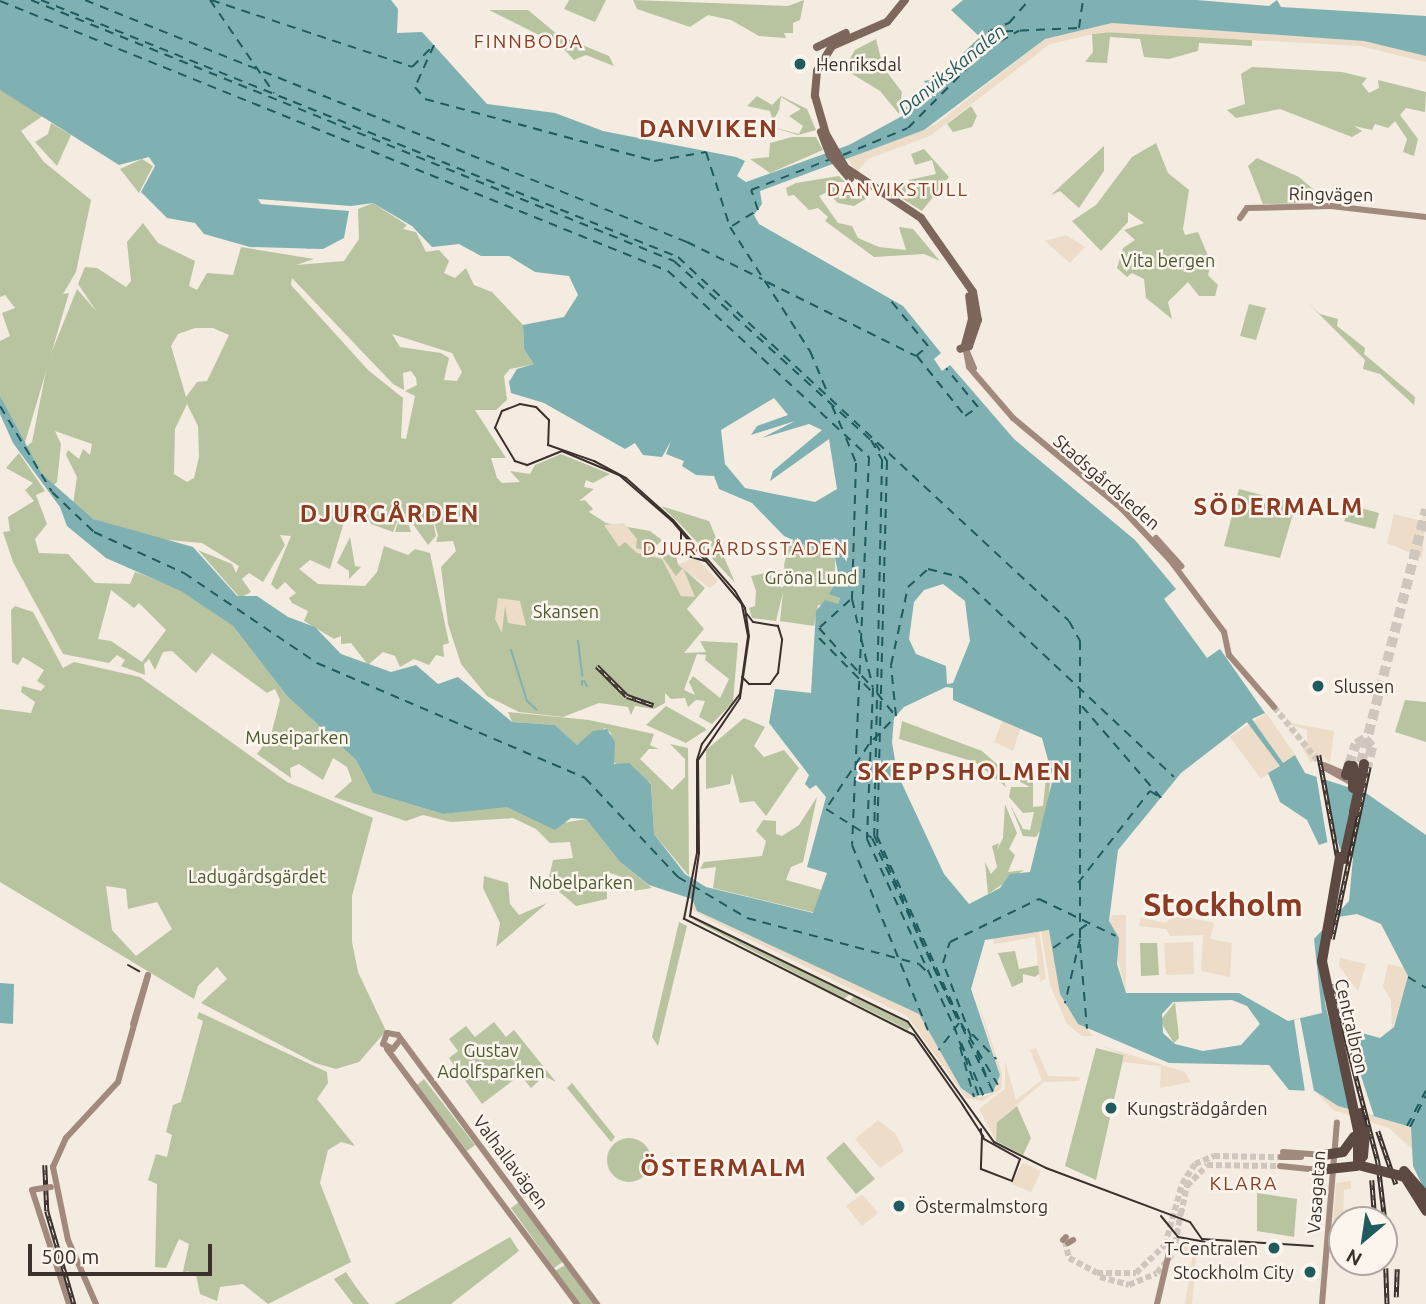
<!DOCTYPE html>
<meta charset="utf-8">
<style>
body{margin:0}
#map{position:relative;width:1426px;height:1304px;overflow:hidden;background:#f4ebe1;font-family:Ubuntu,sans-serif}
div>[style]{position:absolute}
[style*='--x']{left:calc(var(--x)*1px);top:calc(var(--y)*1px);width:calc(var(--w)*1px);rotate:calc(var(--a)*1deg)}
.green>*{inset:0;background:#b8c4a0}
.round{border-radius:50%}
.plaza>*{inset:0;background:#ecdcc8}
.water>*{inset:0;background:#7fb0b2}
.pier>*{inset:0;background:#f4ebe1}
.stream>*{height:2px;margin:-1px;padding:0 1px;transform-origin:1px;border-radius:1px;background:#7fb0b2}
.ferry>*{height:2px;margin-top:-1px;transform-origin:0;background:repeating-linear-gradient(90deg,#1f5a5e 0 9px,transparent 0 16px)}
.secondary-tunnel>*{height:6px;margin-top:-3px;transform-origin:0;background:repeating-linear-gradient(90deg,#cfc6bd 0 6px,transparent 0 9px)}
.highway-tunnel>*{height:10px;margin-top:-5px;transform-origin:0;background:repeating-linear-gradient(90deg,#cfc6bd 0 10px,transparent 0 15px)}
.secondary>*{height:6px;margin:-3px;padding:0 3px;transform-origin:3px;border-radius:3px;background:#a18a7d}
.primary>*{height:8px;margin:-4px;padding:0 4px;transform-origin:4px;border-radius:4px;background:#7d675c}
.highway>*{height:10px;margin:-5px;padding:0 5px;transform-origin:5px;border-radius:5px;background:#5c4a42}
.tram>*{height:2px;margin:-1px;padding:0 1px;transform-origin:1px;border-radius:1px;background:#3b302b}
.rail>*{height:4.5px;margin-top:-2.25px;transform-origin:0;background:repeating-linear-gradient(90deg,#fbf5ee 0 5px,#3b302b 0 10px);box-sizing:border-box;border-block:2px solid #3b302b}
.secondary-bridge>*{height:6px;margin:-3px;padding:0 3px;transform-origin:3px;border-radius:3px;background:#a18a7d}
.highway-bridge>*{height:10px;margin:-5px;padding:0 5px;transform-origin:5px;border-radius:5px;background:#5c4a42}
.dots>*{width:19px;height:19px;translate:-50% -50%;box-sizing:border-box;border:4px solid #fbf5ee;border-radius:50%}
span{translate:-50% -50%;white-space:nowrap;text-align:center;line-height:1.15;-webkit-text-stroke:5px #fbf5ee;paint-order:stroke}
.poi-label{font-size:18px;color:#3b302b}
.left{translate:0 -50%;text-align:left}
.right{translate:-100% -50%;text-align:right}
.street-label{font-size:18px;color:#3b302b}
.park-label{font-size:18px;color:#4a5a2e}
.neighbourhood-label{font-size:19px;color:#8c3b22;letter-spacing:2px}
.water-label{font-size:19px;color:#1f5a5e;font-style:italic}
.district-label{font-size:24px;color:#8c3b22;font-weight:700;letter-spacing:2px}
.town-label{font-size:32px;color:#8c3b22;font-weight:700}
.north{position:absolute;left:1328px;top:1206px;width:70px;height:70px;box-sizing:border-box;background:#fbf5ee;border:2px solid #aea6a0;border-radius:50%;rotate:209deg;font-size:19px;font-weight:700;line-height:28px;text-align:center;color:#3b302b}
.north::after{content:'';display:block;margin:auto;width:24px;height:32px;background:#1f5a5e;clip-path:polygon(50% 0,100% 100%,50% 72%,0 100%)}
.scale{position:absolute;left:28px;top:1244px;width:184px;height:32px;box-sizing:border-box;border:4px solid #3b302b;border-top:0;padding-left:9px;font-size:21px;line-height:24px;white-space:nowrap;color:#3b302b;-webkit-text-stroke:5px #fbf5ee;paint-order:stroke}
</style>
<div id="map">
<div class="green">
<i style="clip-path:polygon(569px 0,606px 0,595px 22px,564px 9px)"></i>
<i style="clip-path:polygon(633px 0,788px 6px,804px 0,800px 20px,793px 23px,793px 33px,784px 33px,786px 38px,759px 36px,731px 20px,708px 15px,690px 27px,637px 9px)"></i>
<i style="clip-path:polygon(489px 10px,528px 10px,558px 35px,609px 56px,614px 66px,586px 55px,574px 60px,561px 46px)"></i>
<i style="clip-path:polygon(1120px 31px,1252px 40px,1252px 46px,1199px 43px,1198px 51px,1169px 59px,1144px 57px,1140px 39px,1110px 37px,1107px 63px,1085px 62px,1093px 52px,1092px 34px)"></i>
<i style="clip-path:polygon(876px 39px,883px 67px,902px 92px,899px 114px,880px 91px,844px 69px,855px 50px)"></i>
<i style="clip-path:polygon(1252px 67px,1342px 72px,1367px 78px,1362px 84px,1369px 93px,1379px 88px,1378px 80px,1426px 92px,1425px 112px,1406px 108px,1400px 115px,1418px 139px,1414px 156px,1403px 152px,1407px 139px,1395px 121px,1388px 128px,1375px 124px,1372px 130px,1354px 126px,1362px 131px,1352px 137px,1280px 109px,1236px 118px,1227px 110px,1245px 104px,1241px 74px)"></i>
<i style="clip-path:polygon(0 90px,44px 115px,21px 131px,44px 162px,91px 200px,76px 272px,63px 294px,69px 293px,24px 446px,0 396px,0 341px,10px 336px,2px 313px,15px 308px,5px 295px,0 297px)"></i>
<i style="clip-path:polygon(757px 96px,772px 105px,781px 96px,807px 109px,816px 130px,798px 135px,768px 126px,799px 134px,803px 126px,789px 116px,801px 109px,781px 97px,779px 110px,773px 121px,770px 111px,747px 106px)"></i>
<i style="clip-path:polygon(971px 106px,977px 116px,972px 127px,953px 132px,947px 124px)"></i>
<i style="clip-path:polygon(51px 123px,71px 135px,57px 166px,35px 142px,48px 134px)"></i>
<i style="clip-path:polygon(792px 137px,816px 137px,823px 150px,770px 173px,750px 159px,769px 157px,770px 143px)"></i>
<i style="clip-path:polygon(1156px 143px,1168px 173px,1189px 190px,1183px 229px,1185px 235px,1198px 232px,1211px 263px,1208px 275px,1218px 285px,1215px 296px,1199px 296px,1188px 282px,1168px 302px,1172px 319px,1146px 298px,1144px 279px,1132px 273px,1127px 277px,1117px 268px,1123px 248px,1135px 240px,1124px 230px,1144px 223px,1128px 212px,1128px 222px,1101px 251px,1072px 221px,1096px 205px,1132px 157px)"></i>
<i style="clip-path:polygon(1104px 146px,1104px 171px,1079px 208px,1060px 191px,1051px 195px)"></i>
<i style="clip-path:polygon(924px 149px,949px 177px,922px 211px,893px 193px,909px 180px,936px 174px,932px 160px,915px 165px,911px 154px)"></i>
<i style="clip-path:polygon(1257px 158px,1299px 177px,1322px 197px,1321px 203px,1263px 204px,1248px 166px)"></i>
<i style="clip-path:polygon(142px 159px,153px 166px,139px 193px,120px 169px)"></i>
<i style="clip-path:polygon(839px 176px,845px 182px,837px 182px,838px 188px,852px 187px,867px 198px,854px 206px,838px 203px,827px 192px,819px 196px,838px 223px,852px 226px,858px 238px,879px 247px,906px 250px,899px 227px,913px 229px,940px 261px,924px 254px,874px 257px,825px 221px,828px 217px,818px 208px,809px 210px,794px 195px,788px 196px,786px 188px,796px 183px)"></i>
<i style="clip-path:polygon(evenodd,373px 203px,407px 225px,403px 229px,416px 232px,426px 252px,439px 250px,449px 261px,444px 273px,455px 278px,466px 268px,474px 285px,492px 292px,523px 325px,524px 349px,535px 364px,510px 369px,504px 376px,507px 400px,496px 410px,475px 410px,506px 458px,491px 458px,497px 478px,502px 483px,520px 482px,510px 471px,530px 474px,535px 465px,561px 454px,610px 474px,593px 483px,586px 480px,584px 487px,594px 489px,579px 501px,585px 500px,593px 509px,589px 512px,606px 523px,650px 531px,662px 540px,655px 547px,660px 553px,676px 556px,678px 564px,705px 588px,687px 609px,704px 629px,684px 653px,706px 652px,700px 641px,738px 643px,733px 702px,712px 724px,699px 717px,705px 701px,696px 700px,688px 707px,685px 698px,671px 699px,665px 693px,665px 703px,654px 709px,635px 706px,631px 715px,628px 707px,599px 703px,563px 717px,519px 712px,487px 696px,461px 664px,448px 624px,441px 567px,456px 551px,453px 541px,436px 542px,438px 535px,431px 512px,436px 536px,428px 545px,405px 513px,411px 532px,395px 532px,402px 509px,393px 532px,346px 515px,330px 569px,310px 560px,299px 569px,318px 584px,365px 586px,377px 572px,384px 546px,408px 555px,415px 549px,430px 553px,449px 643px,443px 645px,444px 657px,436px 655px,429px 665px,414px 659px,400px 667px,395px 656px,383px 652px,368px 665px,351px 643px,341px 644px,341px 636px,334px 639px,304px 621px,308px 611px,292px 603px,289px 598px,296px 593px,285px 582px,277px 590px,271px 584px,291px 536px,280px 535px,285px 545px,263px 582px,249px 573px,242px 579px,251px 592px,240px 598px,198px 550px,232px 564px,236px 573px,239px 566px,202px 543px,146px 538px,93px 519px,73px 504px,77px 477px,66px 455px,68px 450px,79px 459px,83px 449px,90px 455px,92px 444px,55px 431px,61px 444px,57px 482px,52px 487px,42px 474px,25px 448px,32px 442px,48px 361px,77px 289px,97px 312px,78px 284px,85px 267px,97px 268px,126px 287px,131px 281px,127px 242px,143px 223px,158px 243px,195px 261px,189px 286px,197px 290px,207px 273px,233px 275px,241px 247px,314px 259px,296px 265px,344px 261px,359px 239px,358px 209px,373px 203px,292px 278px,393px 384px,404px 390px,403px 373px,411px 371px,416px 378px,417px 385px,405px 391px,415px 396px,406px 439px,401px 438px,403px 398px,368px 370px,291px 285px,292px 278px,373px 203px,195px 328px,213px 328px,229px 335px,207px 381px,197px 382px,186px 397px,171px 346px,178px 334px,195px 328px,373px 203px,392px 334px,452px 353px,462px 372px,457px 381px,444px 380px,449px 358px,441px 353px,400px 347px,392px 334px,373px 203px,187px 404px,198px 426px,199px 457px,194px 478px,187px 482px,174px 474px,175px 429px,187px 404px,373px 203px,697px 654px,706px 655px,705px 660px,729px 679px,720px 698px,693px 676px,689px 682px,695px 695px,684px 690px,697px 654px)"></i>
<i style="clip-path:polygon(1308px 303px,1320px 314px,1338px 319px,1337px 326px,1365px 348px,1364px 354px,1415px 397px,1414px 405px,1380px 374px,1363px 369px,1365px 360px)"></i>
<i style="clip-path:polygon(1249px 304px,1266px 308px,1256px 340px,1240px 336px)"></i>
<i style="clip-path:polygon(evenodd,19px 453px,45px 491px,36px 495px,47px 524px,35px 539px,39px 553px,68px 554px,95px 583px,130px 584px,135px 572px,141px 574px,181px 590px,233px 626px,287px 696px,356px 760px,373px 793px,443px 814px,504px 806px,563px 823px,586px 819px,620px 862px,652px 888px,626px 892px,628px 879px,607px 872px,607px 899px,576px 906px,548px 882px,553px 860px,573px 858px,570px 842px,550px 843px,536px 829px,513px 818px,451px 822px,423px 815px,406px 821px,334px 797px,352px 781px,347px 767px,333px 758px,323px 780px,299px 764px,290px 768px,291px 778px,257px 754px,271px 735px,280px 700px,275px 689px,267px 693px,212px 653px,196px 673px,172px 651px,163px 652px,155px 670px,149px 659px,144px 664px,145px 675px,121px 666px,125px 660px,117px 655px,109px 663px,63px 654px,13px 562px,3px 532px,10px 531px,8px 517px,34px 501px,25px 490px,33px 483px,6px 468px,19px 453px,111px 590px,134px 608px,139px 603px,166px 630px,142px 662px,111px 641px,98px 639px,111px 590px)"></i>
<i style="clip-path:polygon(1239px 489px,1296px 504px,1280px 558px,1224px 546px)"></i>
<i style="clip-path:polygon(661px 506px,709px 521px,735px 583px,681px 525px)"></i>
<i style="clip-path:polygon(1357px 507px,1379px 513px,1375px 529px,1344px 521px,1348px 513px,1359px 516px)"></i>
<i style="clip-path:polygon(350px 537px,355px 566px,361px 567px,349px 579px,349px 571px,337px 563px)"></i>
<i style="clip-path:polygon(791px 539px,835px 558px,835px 596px,840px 598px,838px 604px,818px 605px,814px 626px,780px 621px,783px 592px,776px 621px,752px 618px,749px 608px,755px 606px,756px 591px,751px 576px,766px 573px,782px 579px,781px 588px,787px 584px,784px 565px)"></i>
<i style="clip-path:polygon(evenodd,15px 606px,33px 612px,63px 668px,74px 662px,140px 677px,287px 782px,373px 818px,352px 896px,352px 942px,358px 972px,386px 1031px,359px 1062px,336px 1069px,315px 1063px,201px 1003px,227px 979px,217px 967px,198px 986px,194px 999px,0 882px,0 709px,31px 713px,35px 702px,21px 692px,22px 686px,41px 691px,45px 686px,37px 681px,44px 670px,23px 657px,18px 665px,12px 662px,11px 610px,15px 606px,106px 886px,126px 889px,128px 909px,157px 902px,172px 929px,136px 956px,112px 930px,106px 886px)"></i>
<i style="clip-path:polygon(1405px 700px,1426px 702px,1426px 742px,1395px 732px)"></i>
<i style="clip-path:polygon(666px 706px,705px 728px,706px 730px,686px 743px,646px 725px)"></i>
<i style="clip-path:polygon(508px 712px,589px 720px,654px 734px,650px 745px,659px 749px,649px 749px,640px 759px,672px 790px,685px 777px,685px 759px,670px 744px,688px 748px,689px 876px,654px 834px,651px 783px,613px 762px,611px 733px,605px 728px,577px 745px,555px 725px,512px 722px)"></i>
<i style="clip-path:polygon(744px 718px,765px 727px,754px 746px,764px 757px,784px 750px,799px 768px,766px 816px,754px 801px,740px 803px,732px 773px,730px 784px,706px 789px,706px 750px)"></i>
<i style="clip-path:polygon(902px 721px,982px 751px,999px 766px,1006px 787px,975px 762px,899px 739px)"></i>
<i style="clip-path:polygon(1018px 769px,1033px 775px,1033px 807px,1043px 806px,1047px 768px,1051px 775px,1046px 822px,1036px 837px,1023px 836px,1010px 804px,1023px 829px,1030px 830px,1034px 812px,1023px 813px,1009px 797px,1011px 787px,1030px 787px,1011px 777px)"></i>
<i style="clip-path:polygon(817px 797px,803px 862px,791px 867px,786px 880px,822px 890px,816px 913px,713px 888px,716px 867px,700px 869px,704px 862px,762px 856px,766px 841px,756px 831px,763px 820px,776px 821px,776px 834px,782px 836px,799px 825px)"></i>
<i style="clip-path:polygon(1005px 804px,1017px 833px,1009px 849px,1015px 855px,1008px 872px,1024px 870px,988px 894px,985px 862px,991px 874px,997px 867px,992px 846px,999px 843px,997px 850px,1003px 838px)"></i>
<i style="clip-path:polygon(484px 876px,508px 883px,510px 904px,519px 915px,547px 903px,496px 947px,500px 923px,483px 888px)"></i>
<i style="clip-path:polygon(692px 919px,722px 931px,850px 994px,844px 999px)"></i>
<i style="clip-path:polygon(679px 922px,687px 926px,658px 1046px,652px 1037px)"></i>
<i style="clip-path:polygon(1140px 943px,1157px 943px,1159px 975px,1141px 976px)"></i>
<i style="clip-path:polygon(1015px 951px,1019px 969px,1040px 965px,1041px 972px,1035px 977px,1023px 974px,1023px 982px,1012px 987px,998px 953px)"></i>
<i style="clip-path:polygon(854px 996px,907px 1022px,911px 1026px,908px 1030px,850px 1001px)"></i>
<i style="clip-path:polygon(1175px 1002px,1179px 1038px,1174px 1043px,1160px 1021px)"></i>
<i style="clip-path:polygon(199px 1012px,327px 1072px,328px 1083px,317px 1099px,355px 1146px,341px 1142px,328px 1150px,320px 1183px,351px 1262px,268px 1304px,243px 1284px,220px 1287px,217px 1301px,200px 1294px,196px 1275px,187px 1271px,182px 1276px,189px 1244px,179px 1239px,166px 1268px,155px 1267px,157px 1184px,148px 1180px,156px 1154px,167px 1157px,172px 1135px,166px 1132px,173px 1105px,181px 1102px,203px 1021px,197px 1018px)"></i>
<i style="clip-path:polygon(494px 1022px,506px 1037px,514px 1030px,556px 1082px,544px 1076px,531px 1088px,520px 1075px,482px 1104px,449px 1058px,458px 1051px,449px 1039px,466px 1026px,475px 1037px)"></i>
<i style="clip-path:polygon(1096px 1048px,1124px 1055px,1096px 1180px,1065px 1166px)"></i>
<i style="clip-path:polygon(424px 1079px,475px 1145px,467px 1151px,417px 1085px)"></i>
<i style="clip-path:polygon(572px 1083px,615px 1137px,611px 1142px,567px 1088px)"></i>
<i style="clip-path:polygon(1017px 1106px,1031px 1138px,1023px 1155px,996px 1141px,996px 1123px)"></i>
<i class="round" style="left:607px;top:1138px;width:44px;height:44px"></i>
<i style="clip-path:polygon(844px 1142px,875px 1179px,856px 1194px,826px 1158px)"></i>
<i style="clip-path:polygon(1257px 1193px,1297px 1199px,1294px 1237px,1257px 1231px)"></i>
<i style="clip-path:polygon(522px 1200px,564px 1261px,554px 1268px,511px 1208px)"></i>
<i style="clip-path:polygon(510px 1237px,519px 1251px,451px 1304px,394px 1304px)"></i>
<i style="clip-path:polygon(565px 1265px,595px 1304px,579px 1304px,555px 1271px)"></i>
<i style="clip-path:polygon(346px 1272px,356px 1287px,369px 1304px,353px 1304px,334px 1279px)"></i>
</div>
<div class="plaza">
<i style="clip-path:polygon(1112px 23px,1364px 41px,1426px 56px,1426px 62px,1360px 46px,1102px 32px,1050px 44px,930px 136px,868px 159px,857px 172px,851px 164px,847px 158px,936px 124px,1045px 39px)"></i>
<i style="clip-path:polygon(1066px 235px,1085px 247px,1070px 263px,1045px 241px)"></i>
<i style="clip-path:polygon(1426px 507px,1422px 558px,1387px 543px,1394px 514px,1422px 521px)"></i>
<i style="clip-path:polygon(624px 523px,637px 539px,636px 548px,661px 555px,676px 576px,683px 568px,695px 597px,681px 596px,662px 559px,637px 553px,625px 542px,619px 547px,604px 525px)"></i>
<i style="clip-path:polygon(696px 557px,718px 581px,710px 588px,678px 565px)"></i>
<i style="clip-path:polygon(498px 598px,520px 601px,526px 626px,508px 623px,505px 606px,502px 633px,495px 619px)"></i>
<i style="clip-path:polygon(1266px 713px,1295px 755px,1261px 779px,1230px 737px)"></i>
<i style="clip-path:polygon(1003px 719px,1021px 727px,1013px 751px,994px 742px)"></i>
<i style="clip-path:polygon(1285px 722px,1334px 731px,1330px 763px,1321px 755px,1311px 763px,1300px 744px,1307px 741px,1307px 730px,1289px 724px,1295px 738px)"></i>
<i style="clip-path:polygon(691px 899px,698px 911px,919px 1014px,961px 1088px,979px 1097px,989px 1095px,1000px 1075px,974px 990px,1002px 1073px,1001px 1089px,983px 1101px,966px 1098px,907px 1016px,708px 919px,691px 909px)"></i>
<i style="clip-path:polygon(1173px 914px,1214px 923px,1210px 939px,1232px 943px,1230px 977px,1201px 971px,1203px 935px,1170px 936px,1166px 929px,1139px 926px,1141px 918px,1166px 923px)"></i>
<i style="clip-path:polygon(1112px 915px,1126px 915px,1126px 993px,1109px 923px)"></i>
<i style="clip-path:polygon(1039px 931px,1046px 978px,1040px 982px,1035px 937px,994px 944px,993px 938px)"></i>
<i style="clip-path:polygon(1041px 931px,1050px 931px,1060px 994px,1093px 1036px,1082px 1036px,1067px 1024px,1050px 985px)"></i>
<i style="clip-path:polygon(1193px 942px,1194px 974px,1166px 975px,1164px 943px)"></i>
<i style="clip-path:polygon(1340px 958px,1366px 964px,1358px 991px,1339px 966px)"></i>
<i style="clip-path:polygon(1388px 964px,1404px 968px,1408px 977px,1392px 1030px,1391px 1000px,1383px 987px)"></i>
<i style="clip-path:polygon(1099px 1045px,1185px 1072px,1191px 1082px,1160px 1088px,1161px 1066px,1123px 1062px,1124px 1055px)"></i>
<i style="clip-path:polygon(1036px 1048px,1048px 1076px,1080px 1077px,1079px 1081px,1044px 1082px,997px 1122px,996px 1141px,979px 1109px,1005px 1089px,1005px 1061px,1016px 1100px,1042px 1080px,1030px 1050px)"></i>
<i style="clip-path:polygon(1314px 1090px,1338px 1106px,1411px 1127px,1413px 1150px,1389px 1128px,1333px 1110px)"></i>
<i style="clip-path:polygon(878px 1120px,895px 1133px,904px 1151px,880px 1168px,855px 1139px)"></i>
<i style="clip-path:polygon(1023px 1163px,1041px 1171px,1031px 1192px,1011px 1184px)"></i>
<i style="clip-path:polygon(1351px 1181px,1351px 1189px,1344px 1190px,1342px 1253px,1332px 1253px,1333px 1242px,1341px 1242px,1342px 1226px,1333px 1222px,1336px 1183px)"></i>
<i style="clip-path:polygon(862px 1194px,878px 1213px,862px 1226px,846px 1206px)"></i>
<i style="clip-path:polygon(1180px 1242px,1197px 1246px,1192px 1304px,1185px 1304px,1193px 1253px,1175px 1252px)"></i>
</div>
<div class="water">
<i style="clip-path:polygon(evenodd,0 0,391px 0,398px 9px,397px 33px,422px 32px,487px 104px,555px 113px,603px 131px,736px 157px,745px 161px,737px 176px,746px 182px,849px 145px,904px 115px,908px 102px,927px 85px,924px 81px,935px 79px,980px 37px,951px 10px,963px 0,1196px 0,1269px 6px,1277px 0,1281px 7px,1426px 16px,1426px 56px,1364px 41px,1112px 23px,1045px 39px,924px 130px,760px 191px,762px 204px,754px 215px,759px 224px,903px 306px,941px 353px,934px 359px,942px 371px,950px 365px,1014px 439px,1135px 540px,1176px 589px,1164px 599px,1207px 658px,1220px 649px,1265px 713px,1252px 719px,1283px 763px,1295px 755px,1305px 773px,1366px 793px,1426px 835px,1426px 1193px,1413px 1166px,1411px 1127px,1338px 1106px,1315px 1091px,1289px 1090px,1269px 1065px,1169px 1063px,1078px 1024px,1060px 994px,1049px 930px,985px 940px,971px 989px,1000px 1075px,993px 1092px,974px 1097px,961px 1088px,919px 1014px,697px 911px,692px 899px,649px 885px,620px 862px,586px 819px,571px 818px,555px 830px,507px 807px,443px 814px,373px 793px,356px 760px,287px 696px,233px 626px,181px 591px,106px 558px,67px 526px,60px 507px,13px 443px,0 414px,0 396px,42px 474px,93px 519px,193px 547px,237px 596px,257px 596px,288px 617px,315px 627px,341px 654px,391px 672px,416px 665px,438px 684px,458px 677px,512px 722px,555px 725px,577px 745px,593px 731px,607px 729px,615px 742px,614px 764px,629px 763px,651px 784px,654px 834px,685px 874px,706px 887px,813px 913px,827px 873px,807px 867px,826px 797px,816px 785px,810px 789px,805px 784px,809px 775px,769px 723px,775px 689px,811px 693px,816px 611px,825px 600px,838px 604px,840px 598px,829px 594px,839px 578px,835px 558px,784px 536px,752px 503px,719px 489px,714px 476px,696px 475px,682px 466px,684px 461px,666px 454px,671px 441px,662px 457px,643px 455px,635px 443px,625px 449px,544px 403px,511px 393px,509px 382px,517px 369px,534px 364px,524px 349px,523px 325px,564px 317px,578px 295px,569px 276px,535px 272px,509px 256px,481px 256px,459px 244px,432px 247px,412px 226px,373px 203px,351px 206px,258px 199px,261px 204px,349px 211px,344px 238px,323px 249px,250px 247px,204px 234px,195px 223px,167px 218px,141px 192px,155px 166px,149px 157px,119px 165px,0 90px,0 0,774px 398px,788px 415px,757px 426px,751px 435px,795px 421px,762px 438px,809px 424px,822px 430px,773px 471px,770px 481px,829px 439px,837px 489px,815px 502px,745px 488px,725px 464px,721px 430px,774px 398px,0 0,943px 584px,965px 601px,970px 641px,953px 683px,947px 684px,946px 666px,916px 654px,909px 639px,914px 602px,924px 590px,943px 584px,0 0,946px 687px,953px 688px,953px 700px,1042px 738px,1053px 778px,1030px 872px,1010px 874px,1000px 888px,969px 904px,944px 874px,897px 773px,892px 742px,894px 718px,904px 707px,946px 687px,0 0,1247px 722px,1280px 766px,1268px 773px,1280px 802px,1307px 820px,1319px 845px,1337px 839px,1340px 849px,1353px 858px,1349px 901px,1314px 939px,1322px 1013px,1288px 1021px,1239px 993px,1126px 993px,1117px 964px,1119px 938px,1109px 921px,1118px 850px,1181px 773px,1247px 722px,0 0,1357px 914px,1381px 924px,1408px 976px,1394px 1027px,1380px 1038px,1330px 1024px,1325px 1003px,1322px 935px,1338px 917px,1357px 914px,0 0,1232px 1000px,1247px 1006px,1260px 1024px,1241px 1045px,1203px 1051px,1175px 1044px,1163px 1033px,1162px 1014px,1173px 1002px,1232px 1000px)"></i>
<i style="clip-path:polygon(0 983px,14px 984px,13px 1024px,0 1023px)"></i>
</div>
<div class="pier">
<i style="clip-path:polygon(1316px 774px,1324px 776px,1338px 852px,1335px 842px,1328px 846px)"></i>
<i style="clip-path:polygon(1300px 1018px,1314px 1091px,1315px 1094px,1305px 1092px,1294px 1020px)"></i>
<i style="clip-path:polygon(1330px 1024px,1346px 1029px,1374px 1116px,1355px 1111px)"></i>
</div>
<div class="stream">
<i style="--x:537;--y:618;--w:8;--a:-67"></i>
<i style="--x:578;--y:641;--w:35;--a:83"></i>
<i style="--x:511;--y:650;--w:53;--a:72.6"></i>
<i style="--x:527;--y:701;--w:13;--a:42"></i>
<i style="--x:582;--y:681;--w:4;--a:90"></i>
<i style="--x:584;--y:681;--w:6;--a:59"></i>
</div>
<div class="ferry">
<i style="--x:31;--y:0;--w:694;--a:22.09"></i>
<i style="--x:674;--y:261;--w:266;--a:42.3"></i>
<i style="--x:871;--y:440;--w:23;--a:61"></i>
<i style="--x:882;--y:460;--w:375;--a:91.2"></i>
<i style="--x:874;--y:835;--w:206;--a:65.7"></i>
<i style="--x:959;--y:1023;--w:34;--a:127"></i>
<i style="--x:41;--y:0;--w:687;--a:21.97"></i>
<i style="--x:678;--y:257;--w:534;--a:42.95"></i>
<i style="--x:1069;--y:621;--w:23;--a:61"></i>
<i style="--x:1080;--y:641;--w:298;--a:90"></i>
<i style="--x:1080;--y:939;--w:66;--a:103.2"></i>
<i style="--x:85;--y:0;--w:649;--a:21.9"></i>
<i style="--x:687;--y:242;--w:84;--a:26.3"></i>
<i style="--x:210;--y:0;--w:113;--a:55.5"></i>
<i style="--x:211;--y:0;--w:212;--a:18.4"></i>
<i style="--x:412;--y:67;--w:27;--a:-45"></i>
<i style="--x:0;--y:1;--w:721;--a:22.01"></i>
<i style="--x:668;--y:271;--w:274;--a:42.8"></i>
<i style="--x:869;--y:457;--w:388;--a:92.5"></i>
<i style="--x:852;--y:845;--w:200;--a:67.7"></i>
<i style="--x:990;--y:31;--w:21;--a:-23"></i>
<i style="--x:1009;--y:23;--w:30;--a:-49"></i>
<i style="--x:988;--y:32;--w:91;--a:-2.5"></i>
<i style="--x:1079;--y:28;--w:28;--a:-82"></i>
<i style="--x:434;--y:45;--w:46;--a:114.3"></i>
<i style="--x:415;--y:87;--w:16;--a:50"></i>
<i style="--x:425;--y:99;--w:237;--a:15.1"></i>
<i style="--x:654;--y:161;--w:53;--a:-9.8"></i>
<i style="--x:706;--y:152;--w:79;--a:72.3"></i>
<i style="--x:730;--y:227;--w:148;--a:57.2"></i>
<i style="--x:810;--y:351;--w:47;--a:67.3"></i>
<i style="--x:986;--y:48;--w:16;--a:-79"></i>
<i style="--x:843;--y:155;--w:70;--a:-22.6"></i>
<i style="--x:908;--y:128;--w:111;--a:-45.4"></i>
<i style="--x:986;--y:49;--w:38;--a:-29"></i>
<i style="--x:732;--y:226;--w:31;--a:-32"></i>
<i style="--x:758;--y:210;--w:21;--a:-109"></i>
<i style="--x:751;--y:190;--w:86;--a:-21.2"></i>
<i style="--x:767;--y:282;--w:166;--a:26.4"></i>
<i style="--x:916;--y:356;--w:16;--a:-40"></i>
<i style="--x:928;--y:346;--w:58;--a:-129.4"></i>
<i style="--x:917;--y:356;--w:77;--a:51.3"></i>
<i style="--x:965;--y:416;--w:16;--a:-35"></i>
<i style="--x:978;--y:407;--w:50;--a:-129.4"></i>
<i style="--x:0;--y:406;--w:100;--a:58.8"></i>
<i style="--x:52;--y:492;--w:58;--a:43.6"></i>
<i style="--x:94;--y:532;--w:99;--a:24.5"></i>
<i style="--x:184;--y:573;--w:161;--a:34.1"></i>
<i style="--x:317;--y:663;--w:292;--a:23.2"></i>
<i style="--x:585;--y:778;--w:136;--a:46.8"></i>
<i style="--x:678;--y:877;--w:80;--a:30.7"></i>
<i style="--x:747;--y:918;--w:178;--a:15"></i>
<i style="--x:919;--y:964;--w:11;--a:45"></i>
<i style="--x:832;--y:406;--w:30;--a:66"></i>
<i style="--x:846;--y:438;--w:27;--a:68"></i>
<i style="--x:856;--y:463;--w:136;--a:91.7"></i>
<i style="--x:852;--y:599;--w:35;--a:77"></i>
<i style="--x:875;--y:443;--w:22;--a:56"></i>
<i style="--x:887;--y:461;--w:375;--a:91.5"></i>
<i style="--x:877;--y:836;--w:205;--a:65.8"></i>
<i style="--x:961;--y:1023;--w:72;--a:59.2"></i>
<i style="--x:850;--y:600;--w:42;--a:137.9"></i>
<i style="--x:819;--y:628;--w:78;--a:48.1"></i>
<i style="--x:819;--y:638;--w:77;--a:45.5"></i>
<i style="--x:861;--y:638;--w:51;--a:76.5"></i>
<i style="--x:873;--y:688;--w:151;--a:92.3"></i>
<i style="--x:867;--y:839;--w:206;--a:65.1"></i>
<i style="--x:954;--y:1026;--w:75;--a:70.6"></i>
<i style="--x:877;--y:693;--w:28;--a:51"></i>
<i style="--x:896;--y:716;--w:51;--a:-95.6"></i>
<i style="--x:891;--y:665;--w:80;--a:-77.7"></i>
<i style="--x:908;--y:587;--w:27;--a:-42"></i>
<i style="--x:928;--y:569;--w:34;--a:14"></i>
<i style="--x:961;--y:577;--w:292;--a:43.2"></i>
<i style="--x:873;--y:740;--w:32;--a:-46"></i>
<i style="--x:869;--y:744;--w:78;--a:123.5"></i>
<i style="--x:826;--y:809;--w:54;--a:32.2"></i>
<i style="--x:872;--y:838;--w:281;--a:64.5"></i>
<i style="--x:1078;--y:883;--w:117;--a:-52"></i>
<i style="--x:1150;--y:791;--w:13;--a:32"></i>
<i style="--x:1161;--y:798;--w:123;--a:-130.7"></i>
<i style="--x:1080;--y:944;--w:85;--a:85.3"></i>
<i style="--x:1053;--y:948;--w:44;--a:-34.8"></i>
<i style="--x:1408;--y:977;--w:21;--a:31"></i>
<i style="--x:972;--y:1034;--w:35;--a:46"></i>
<i style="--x:971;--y:1037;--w:79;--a:-110.7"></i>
<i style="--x:943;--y:963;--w:22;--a:-72"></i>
<i style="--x:950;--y:942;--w:99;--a:-25.8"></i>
<i style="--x:1039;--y:899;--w:85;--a:25.7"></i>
<i style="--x:961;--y:1043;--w:59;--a:66.9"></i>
<i style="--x:960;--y:1047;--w:52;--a:74.4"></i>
<i style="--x:977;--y:1052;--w:33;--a:69"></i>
<i style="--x:1407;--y:1126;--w:40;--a:-62"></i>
<i style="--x:1410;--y:1127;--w:35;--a:-63"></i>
</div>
<div class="secondary-tunnel">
<i style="--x:1274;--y:707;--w:77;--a:50.8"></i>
<i style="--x:1181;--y:1214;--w:29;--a:-78"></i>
<i style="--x:1187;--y:1186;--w:29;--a:-46"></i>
<i style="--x:1207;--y:1165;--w:73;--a:0.8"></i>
<i style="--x:1065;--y:1241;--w:17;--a:77"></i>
<i style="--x:1069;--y:1258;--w:32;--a:28"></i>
<i style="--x:1097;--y:1273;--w:39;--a:0"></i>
<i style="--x:1136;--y:1273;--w:40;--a:-44"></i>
<i style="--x:1165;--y:1245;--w:63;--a:-74.4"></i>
<i style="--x:1182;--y:1184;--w:24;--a:-57"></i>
<i style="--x:1195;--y:1164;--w:21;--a:-23"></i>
<i style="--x:1214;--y:1156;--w:67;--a:0.9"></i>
<i style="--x:1100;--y:1277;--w:30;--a:15"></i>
<i style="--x:1129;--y:1285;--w:30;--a:-23"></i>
<i style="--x:1157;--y:1273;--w:27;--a:-51"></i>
<i style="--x:1174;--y:1252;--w:42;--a:-80.3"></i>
</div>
<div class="highway-tunnel">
<i style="--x:1361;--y:763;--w:262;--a:-75.6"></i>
<i style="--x:1349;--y:765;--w:22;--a:-72"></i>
<i style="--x:1356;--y:744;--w:10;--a:-29"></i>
<i style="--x:1365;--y:739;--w:11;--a:49"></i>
<i style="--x:1372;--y:747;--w:21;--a:104"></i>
</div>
<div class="secondary">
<i style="--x:1240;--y:218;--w:12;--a:-55"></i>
<i style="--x:1247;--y:208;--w:84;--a:-1.4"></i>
<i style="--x:1331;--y:206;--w:96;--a:6.6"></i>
<i style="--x:965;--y:346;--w:21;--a:79"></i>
<i style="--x:969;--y:367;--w:67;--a:49.2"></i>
<i style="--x:1013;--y:418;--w:141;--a:39.8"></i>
<i style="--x:1121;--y:508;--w:71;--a:46.7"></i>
<i style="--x:1170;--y:560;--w:90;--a:53.1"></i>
<i style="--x:1224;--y:632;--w:24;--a:78"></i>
<i style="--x:1229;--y:655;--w:69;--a:49.1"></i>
<i style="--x:965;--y:347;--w:23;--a:67"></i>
<i style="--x:1156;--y:538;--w:38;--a:48"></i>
<i style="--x:1324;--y:765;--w:25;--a:23"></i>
<i style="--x:1323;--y:767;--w:35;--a:29"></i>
<i style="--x:400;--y:1040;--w:11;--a:128"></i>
<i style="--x:393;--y:1049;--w:11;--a:-153"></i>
<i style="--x:383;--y:1044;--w:12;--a:-70"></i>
<i style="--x:387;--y:1033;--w:11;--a:10"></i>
<i style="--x:398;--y:1035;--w:335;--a:53.5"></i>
<i style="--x:387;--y:1049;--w:318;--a:53.3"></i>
<i style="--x:1283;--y:1152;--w:41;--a:4.2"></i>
<i style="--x:1281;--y:1157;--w:20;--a:0"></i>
<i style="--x:1280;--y:1166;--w:39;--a:6"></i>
<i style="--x:37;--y:1189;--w:5;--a:169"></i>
<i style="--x:32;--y:1190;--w:120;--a:72"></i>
<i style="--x:1063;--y:1240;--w:4;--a:-45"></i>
<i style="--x:1068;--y:1243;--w:6;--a:-31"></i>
<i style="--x:96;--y:1304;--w:70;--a:-113.6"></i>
<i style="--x:68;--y:1240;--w:75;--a:-101.6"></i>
<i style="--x:53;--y:1167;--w:32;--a:-66"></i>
<i style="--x:66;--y:1138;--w:76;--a:-47.1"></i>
<i style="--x:118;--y:1082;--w:111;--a:-74.3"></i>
<i style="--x:148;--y:975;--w:51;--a:107"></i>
<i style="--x:1157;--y:1304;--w:52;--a:-76.8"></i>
<i style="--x:1322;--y:1304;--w:182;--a:-85.3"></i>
</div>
<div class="primary">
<i style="--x:905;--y:0;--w:28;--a:129"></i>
<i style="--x:887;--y:22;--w:60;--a:156.4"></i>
<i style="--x:832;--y:46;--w:29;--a:121"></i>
<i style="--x:817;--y:71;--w:25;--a:95"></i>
<i style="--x:815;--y:96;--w:40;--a:74"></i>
<i style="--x:826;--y:134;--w:39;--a:60"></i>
<i style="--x:846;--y:168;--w:90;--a:33.7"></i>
<i style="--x:921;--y:218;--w:90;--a:54.9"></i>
<i style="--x:973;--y:292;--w:28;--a:80"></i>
<i style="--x:978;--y:320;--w:28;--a:109"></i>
<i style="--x:969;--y:346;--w:9;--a:162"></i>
<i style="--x:817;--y:47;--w:32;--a:-26"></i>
<i style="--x:821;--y:132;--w:25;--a:69"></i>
<i style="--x:830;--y:155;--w:31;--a:50"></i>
<i style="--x:965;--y:345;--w:27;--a:-75"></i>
<i style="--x:972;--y:319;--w:23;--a:-97"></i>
</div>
<div class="highway">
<i style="--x:1346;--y:775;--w:10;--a:-73"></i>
<i style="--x:1344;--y:859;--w:55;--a:-77.5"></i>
<i style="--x:1361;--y:1113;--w:23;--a:83"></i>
</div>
<div class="tram">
<i style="--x:681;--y:532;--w:22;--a:90"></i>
<i style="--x:681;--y:554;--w:26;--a:16"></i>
<i style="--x:742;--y:677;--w:10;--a:45"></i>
<i style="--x:749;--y:684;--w:21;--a:0"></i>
<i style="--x:770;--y:684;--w:14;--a:-54"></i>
<i style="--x:778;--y:673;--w:34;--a:-83"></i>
<i style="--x:782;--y:639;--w:14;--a:-107"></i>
<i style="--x:778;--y:626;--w:25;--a:-171"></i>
<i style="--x:753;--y:622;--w:10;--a:-127"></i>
<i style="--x:128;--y:965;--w:13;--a:29"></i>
<i style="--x:981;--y:1129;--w:4;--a:90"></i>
<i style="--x:981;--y:1133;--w:3;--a:72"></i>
<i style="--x:982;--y:1136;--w:33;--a:92"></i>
<i style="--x:981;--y:1169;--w:33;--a:21"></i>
<i style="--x:1012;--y:1181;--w:23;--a:-70"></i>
<i style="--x:1020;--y:1159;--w:41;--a:-150.9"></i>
<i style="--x:984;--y:1139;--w:3;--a:-108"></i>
<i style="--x:983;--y:1136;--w:7;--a:-124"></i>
<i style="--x:979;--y:1130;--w:30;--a:-123"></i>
<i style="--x:963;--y:1105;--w:85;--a:-125"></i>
<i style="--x:914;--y:1035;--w:258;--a:-153.2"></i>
<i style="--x:684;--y:919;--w:67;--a:-78.9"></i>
<i style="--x:697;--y:853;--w:93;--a:-90"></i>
<i style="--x:697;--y:760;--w:17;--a:-73"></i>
<i style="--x:702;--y:744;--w:63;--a:-52.8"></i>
<i style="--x:740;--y:694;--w:59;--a:-82.1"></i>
<i style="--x:748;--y:636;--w:33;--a:-101"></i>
<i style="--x:742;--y:604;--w:109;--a:-130.1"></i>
<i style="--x:672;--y:521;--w:70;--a:-139"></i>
<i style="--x:619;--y:475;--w:62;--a:-157.2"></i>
<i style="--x:562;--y:451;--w:38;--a:158"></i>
<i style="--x:527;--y:465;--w:13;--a:-162"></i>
<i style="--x:515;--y:461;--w:39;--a:-121"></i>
<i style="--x:495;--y:428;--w:18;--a:-68"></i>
<i style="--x:502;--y:411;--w:19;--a:-21"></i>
<i style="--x:520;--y:404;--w:16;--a:11"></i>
<i style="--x:536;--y:407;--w:18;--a:45"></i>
<i style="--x:549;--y:420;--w:25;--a:92"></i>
<i style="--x:548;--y:445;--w:49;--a:19.2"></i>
<i style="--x:594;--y:461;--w:36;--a:28"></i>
<i style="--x:626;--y:478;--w:63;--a:41.8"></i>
<i style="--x:673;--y:520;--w:94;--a:48.9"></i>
<i style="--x:735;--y:591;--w:20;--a:60"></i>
<i style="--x:745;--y:608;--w:28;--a:82"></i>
<i style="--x:749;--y:636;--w:63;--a:98.3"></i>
<i style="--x:740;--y:698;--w:75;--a:124.1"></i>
<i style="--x:698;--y:760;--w:93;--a:89.4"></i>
<i style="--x:699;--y:853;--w:64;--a:98.1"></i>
<i style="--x:690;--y:916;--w:242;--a:25.9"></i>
<i style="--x:908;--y:1022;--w:148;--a:54.4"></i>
<i style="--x:994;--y:1142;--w:58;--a:26.6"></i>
<i style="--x:1046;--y:1168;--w:154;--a:20.6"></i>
<i style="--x:1190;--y:1222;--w:21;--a:55"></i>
<i style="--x:1202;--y:1239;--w:111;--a:3.6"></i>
<i style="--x:1161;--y:1216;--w:27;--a:51"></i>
<i style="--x:1178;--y:1237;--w:27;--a:10"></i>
</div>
<div class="rail">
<i style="--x:597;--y:666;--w:42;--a:45"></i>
<i style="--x:627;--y:696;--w:28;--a:19"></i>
<i style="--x:1319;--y:755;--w:106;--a:79.6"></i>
<i style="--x:1332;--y:939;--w:176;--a:-77.9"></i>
<i style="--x:1332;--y:984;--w:184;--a:75.5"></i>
<i style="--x:1378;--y:1162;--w:66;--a:83.1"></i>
<i style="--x:1378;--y:1131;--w:56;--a:71.2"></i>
<i style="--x:45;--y:1165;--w:46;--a:87.5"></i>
<i style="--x:47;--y:1211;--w:97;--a:73.8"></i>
<i style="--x:1372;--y:1180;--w:40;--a:85.7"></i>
<i style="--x:1386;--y:1268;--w:36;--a:88"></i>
<i style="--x:1396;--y:1297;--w:28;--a:-88"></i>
</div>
<div class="secondary-bridge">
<i style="--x:37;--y:1189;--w:14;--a:-8"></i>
</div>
<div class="highway-bridge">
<i style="--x:1353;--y:788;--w:22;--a:-90"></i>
<i style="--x:1354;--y:812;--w:49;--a:-78.2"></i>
<i style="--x:1340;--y:857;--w:106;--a:99.8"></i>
<i style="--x:1322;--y:961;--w:173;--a:78"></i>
<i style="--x:1358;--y:1133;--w:32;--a:90"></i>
<i style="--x:1358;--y:1165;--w:49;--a:14.3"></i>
<i style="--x:1405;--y:1177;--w:40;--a:58"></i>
<i style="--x:1324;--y:1155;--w:19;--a:-9"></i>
<i style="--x:1343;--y:1152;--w:19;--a:-54"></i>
<i style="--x:1319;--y:1170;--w:37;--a:-6"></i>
<i style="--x:1356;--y:1166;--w:12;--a:-55"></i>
<i style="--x:1363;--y:1156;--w:25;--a:-85"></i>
<i style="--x:1404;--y:1171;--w:33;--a:49"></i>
</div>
<div class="dots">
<i style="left:800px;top:64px;background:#1f5a5e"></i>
<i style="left:1318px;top:686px;background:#1f5a5e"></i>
<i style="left:1111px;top:1108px;background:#1f5a5e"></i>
<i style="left:899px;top:1206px;background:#1f5a5e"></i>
<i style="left:1274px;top:1248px;background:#1f5a5e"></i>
<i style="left:1310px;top:1272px;background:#1f5a5e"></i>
</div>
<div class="poi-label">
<span class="left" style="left:816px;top:64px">Henriksdal</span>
<span class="left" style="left:1334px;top:686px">Slussen</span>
<span class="left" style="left:1127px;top:1108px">Kungsträdgården</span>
<span class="left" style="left:915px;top:1206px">Östermalmstorg</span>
<span class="right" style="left:1258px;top:1248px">T-Centralen</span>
<span class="right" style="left:1294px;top:1272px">Stockholm City</span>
</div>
<div class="street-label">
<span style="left:1331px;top:194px;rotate:1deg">Ringvägen</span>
<span style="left:1107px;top:482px;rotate:41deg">Stadsgårdsleden</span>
<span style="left:1352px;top:1026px;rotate:77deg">Centralbron</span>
<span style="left:511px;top:1162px;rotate:53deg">Valhallavägen</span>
<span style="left:1316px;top:1192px;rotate:-86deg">Vasagatan</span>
</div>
<div class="park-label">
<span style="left:1168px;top:260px">Vita bergen</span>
<span style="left:811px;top:577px">Gröna Lund</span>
<span style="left:566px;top:611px">Skansen</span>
<span style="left:297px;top:737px">Museiparken</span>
<span style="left:257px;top:876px">Ladugårdsgärdet</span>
<span style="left:581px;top:882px">Nobelparken</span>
<span style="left:491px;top:1061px">Gustav<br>Adolfsparken</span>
</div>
<div class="neighbourhood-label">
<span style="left:529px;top:42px">FINNBODA</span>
<span style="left:898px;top:190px">DANVIKSTULL</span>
<span style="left:746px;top:549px">DJURGÅRDSSTADEN</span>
<span style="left:1244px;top:1184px">KLARA</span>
</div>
<div class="water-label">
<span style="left:952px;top:70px;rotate:-39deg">Danvikskanalen</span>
</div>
<div class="district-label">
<span style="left:709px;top:129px">DANVIKEN</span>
<span style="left:1279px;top:507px">SÖDERMALM</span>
<span style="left:390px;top:514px">DJURGÅRDEN</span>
<span style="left:965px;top:772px">SKEPPSHOLMEN</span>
<span style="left:724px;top:1168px">ÖSTERMALM</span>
</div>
<div class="town-label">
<span style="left:1223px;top:904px">Stockholm</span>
</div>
<div class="north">N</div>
<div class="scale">500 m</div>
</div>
